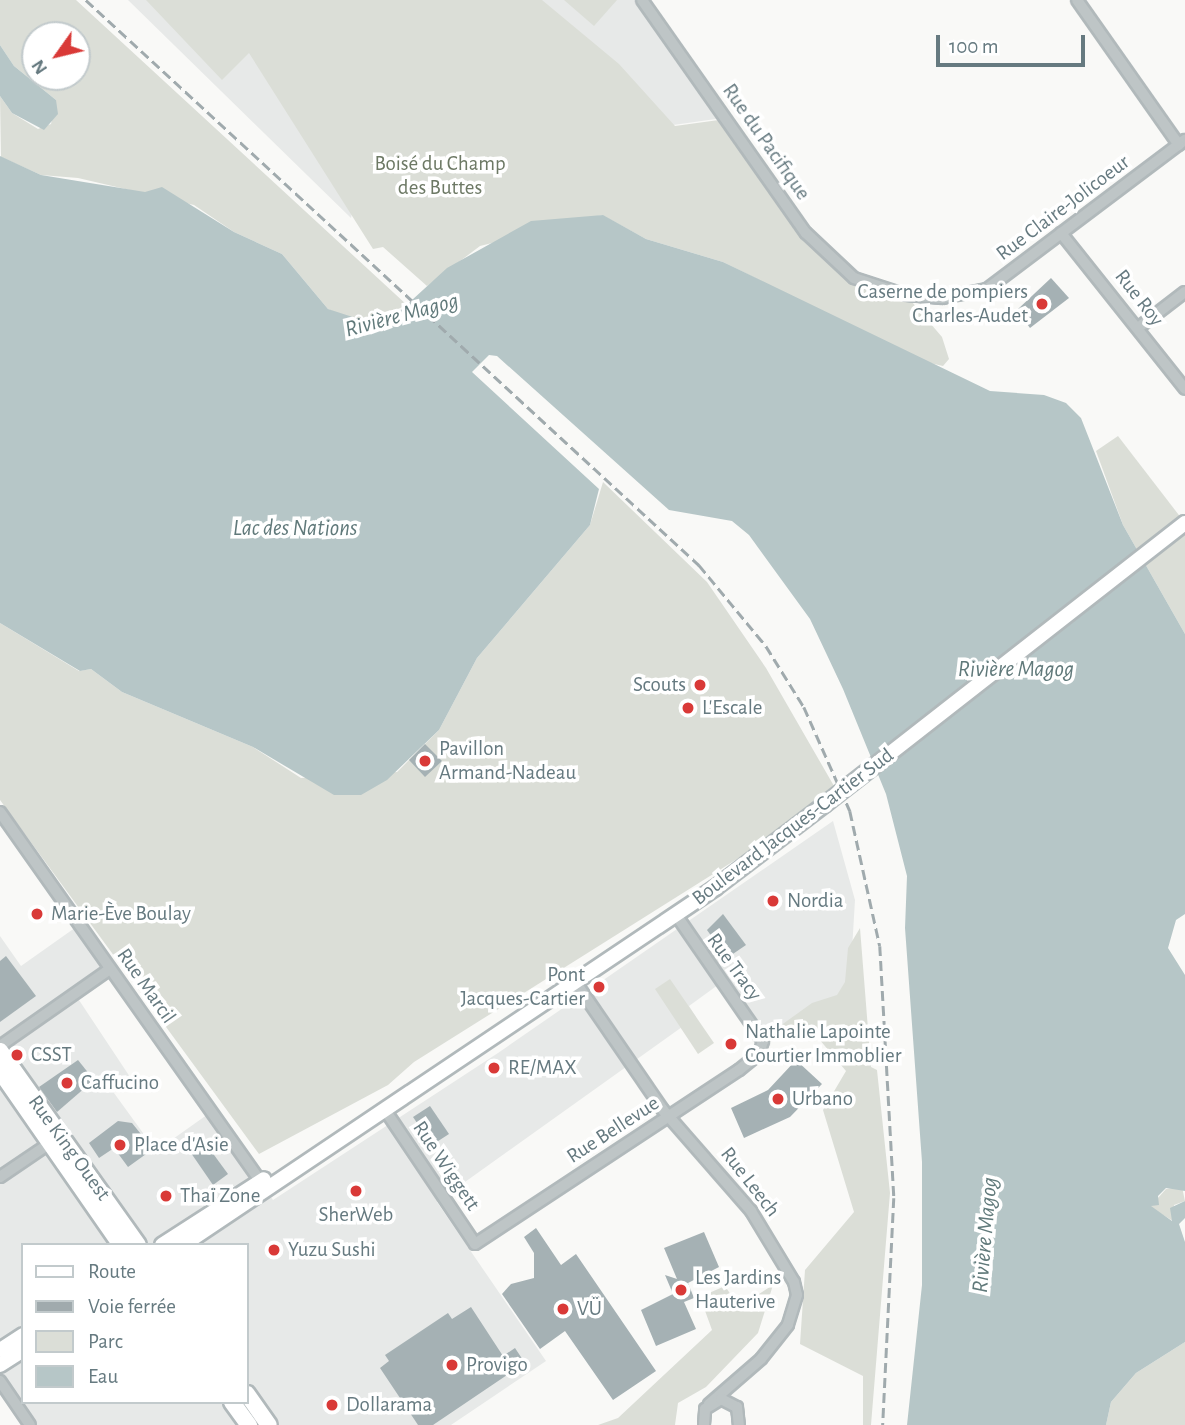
<!DOCTYPE html>
<meta charset="utf-8">
<style>
body{margin:0}
#map{position:relative;width:1185px;height:1425px;overflow:hidden;background:#f9f9f7;font-family:"Alegreya Sans",sans-serif}
div>[style]{position:absolute}
[style*='--x']{left:calc(var(--x)*1px);top:calc(var(--y)*1px);width:calc(var(--w)*1px);rotate:calc(var(--a)*1deg)}
.built>*{inset:0;background:#e7e9e8}
.green>*{inset:0;background:#dbded7}
.water>*{inset:0;background:#b6c6c7}
.building>*{inset:0;background:#a5b1b4}
.roads{filter:drop-shadow(2px 0 #b1b9bb) drop-shadow(-2px 0 #b1b9bb) drop-shadow(0 2px #b1b9bb) drop-shadow(0 -2px #b1b9bb)}
.minor>*{height:10px;margin:-5px;padding:0 5px;transform-origin:5px;border-radius:5px;background:#bec5c6}
.secondary>*{height:14px;margin:-7px;padding:0 7px;transform-origin:7px;border-radius:7px;background:#fff}
.primary>*{height:16px;margin:-8px;padding:0 8px;transform-origin:8px;border-radius:8px;background:#fff}
.rail>*{height:2.5px;margin-top:-1.25px;transform-origin:0;background:repeating-linear-gradient(90deg,#a0aaad 0 10px,transparent 0 15px)}
.bridges{filter:drop-shadow(2px 0 #b1b9bb) drop-shadow(-2px 0 #b1b9bb) drop-shadow(0 2px #b1b9bb) drop-shadow(0 -2px #b1b9bb)}
.secondary-bridge>*{height:14px;margin:-7px;padding:0 7px;transform-origin:7px;border-radius:7px;background:#fff}
.dots>*{width:19px;height:19px;translate:-50% -50%;box-sizing:border-box;border:4px solid #fff;border-radius:50%}
span{translate:-50% -50%;white-space:nowrap;text-align:center;line-height:1.15;-webkit-text-stroke:7px #fff;paint-order:stroke}
.street-label{font-size:21px;color:#667a80}
.park-label{font-size:21px;color:#6d7965}
.poi-label{font-size:21px;color:#667a80}
.right{translate:-100% -50%;text-align:right}
.left{translate:0 -50%;text-align:left}
.water-label{font-size:23px;color:#60797a;font-style:italic}
.legend{position:absolute;left:21px;top:1243px;width:228px;height:161px;box-sizing:border-box;background:#fff;border:2px solid #c2cacc;margin:0;padding:9px 12px;list-style:none;font-size:21px;color:#667a80}
.legend li{display:flex;align-items:center;gap:14px;height:35px}
.legend b{width:35px;border:2px solid #c2cacc}
.north{position:absolute;left:21px;top:21px;width:70px;height:70px;box-sizing:border-box;background:#fff;border:2px solid #c2cacc;border-radius:50%;rotate:236deg;font-size:19px;font-weight:700;line-height:28px;text-align:center;color:#667a80}
.north::after{content:'';display:block;margin:auto;width:24px;height:32px;background:#d93937;clip-path:polygon(50% 0,100% 100%,50% 72%,0 100%)}
.scale{position:absolute;left:936px;top:35px;width:149px;height:32px;box-sizing:border-box;border:4px solid #667a80;border-top:0;padding-left:9px;font-size:21px;line-height:24px;white-space:nowrap;color:#667a80;-webkit-text-stroke:5px #fff;paint-order:stroke}
</style>
<div id="map">
<div class="built">
<i style="clip-path:polygon(128px 0,642px 0,723px 118px,516px 147px,371px 109px,351px 218px)"></i>
<i style="clip-path:polygon(evenodd,833px 821px,855px 900px,850px 983px,838px 996px,763px 1041px,722px 982px,689px 1006px,696px 1017px,437px 1202px,546px 1361px,451px 1425px,23px 1425px,0 1390px,0 936px,21px 966px,79px 925px,110px 969px,75px 994px,132px 1080px,114px 1093px,156px 1151px,211px 1112px,273px 1200px,498px 1053px,833px 821px,23px 1245px,247px 1245px,247px 1402px,23px 1402px,23px 1245px)"></i>
</div>
<div class="green">
<i style="clip-path:polygon(evenodd,0 0,76px 0,407px 305px,368px 322px,351px 320px,328px 309px,282px 254px,234px 232px,194px 205px,78px 178px,41px 175px,1px 157px,0 96px,12px 113px,38px 129px,51px 124px,56px 100px,14px 66px,0 45px,0 0,35px 35px,77px 35px,77px 77px,35px 77px,35px 35px)"></i>
<i style="clip-path:polygon(146px 0,542px 0,619px 64px,675px 126px,726px 119px,837px 267px,906px 295px,942px 337px,949px 359px,943px 366px,921px 361px,723px 262px,646px 239px,602px 215px,480px 246px,427px 286px,383px 247px,373px 249px,249px 53px,222px 80px)"></i>
<i style="clip-path:polygon(564px 0,617px 0,594px 26px)"></i>
<i style="clip-path:polygon(1118px 436px,1185px 523px,1185px 634px,1123px 525px,1096px 451px)"></i>
<i style="clip-path:polygon(603px 482px,707px 582px,766px 668px,834px 786px,745px 854px,414px 1062px,388px 1085px,259px 1154px,0 800px,0 623px,79px 671px,91px 669px,122px 692px,253px 747px,301px 778px,397px 772px,439px 730px,477px 658px,590px 525px)"></i>
<i style="clip-path:polygon(860px 928px,871px 1067px,877px 1070px,890px 1193px,871px 1425px,863px 1425px,863px 1376px,800px 1344px,805px 1270px,854px 1212px,823px 1110px,846px 1071px,808px 1026px,780px 1026px,812px 1003px,837px 995px,845px 982px,848px 948px)"></i>
<i style="clip-path:polygon(670px 979px,714px 1043px,698px 1054px,655px 989px)"></i>
<i style="clip-path:polygon(1182px 1187px,1185px 1201px,1174px 1205px,1173px 1221px,1150px 1207px,1166px 1189px)"></i>
<i style="clip-path:polygon(773px 1285px,758px 1333px,706px 1387px,678px 1403px,675px 1425px,598px 1425px,618px 1418px,712px 1330px,700px 1297px,725px 1286px,739px 1307px)"></i>
<i style="clip-path:polygon(1185px 1342px,1185px 1425px,1106px 1425px,1111px 1402px,1136px 1373px)"></i>
</div>
<div class="water">
<i style="clip-path:polygon(0 45px,14px 66px,56px 100px,58px 114px,44px 130px,12px 113px,0 96px)"></i>
<i style="clip-path:polygon(0 156px,41px 175px,145px 192px,162px 187px,234px 232px,282px 254px,328px 309px,368px 322px,400px 311px,447px 268px,531px 221px,603px 215px,646px 239px,723px 262px,990px 391px,1044px 395px,1066px 403px,1081px 418px,1123px 525px,1185px 634px,1185px 914px,1176px 920px,1168px 948px,1185px 975px,1185px 1191px,1166px 1188px,1158px 1196px,1159px 1205px,1151px 1206px,1172px 1221px,1170px 1208px,1185px 1201px,1185px 1218px,1179px 1224px,1185px 1242px,1185px 1342px,1136px 1373px,1111px 1402px,1106px 1425px,907px 1425px,922px 1285px,922px 1162px,905px 928px,907px 876px,886px 794px,843px 689px,810px 619px,749px 535px,732px 521px,669px 510px,497px 356px,489px 355px,472px 372px,599px 489px,590px 525px,477px 658px,439px 730px,387px 780px,361px 795px,334px 795px,253px 747px,122px 692px,91px 669px,80px 671px,0 623px)"></i>
</div>
<div class="building">
<i style="clip-path:polygon(1051px 278px,1069px 298px,1030px 328px,1017px 310px)"></i>
<i style="clip-path:polygon(425px 744px,442px 761px,425px 777px,409px 760px)"></i>
<i style="clip-path:polygon(723px 914px,746px 945px,727px 958px,707px 930px)"></i>
<i style="clip-path:polygon(6px 956px,36px 996px,0 1022px,0 961px)"></i>
<i style="clip-path:polygon(78px 1060px,94px 1080px,57px 1112px,39px 1087px)"></i>
<i style="clip-path:polygon(796px 1060px,822px 1084px,790px 1117px,744px 1138px,731px 1108px,768px 1090px)"></i>
<i style="clip-path:polygon(430px 1106px,449px 1134px,432px 1145px,413px 1117px)"></i>
<i style="clip-path:polygon(118px 1121px,132px 1123px,153px 1149px,128px 1167px,114px 1148px,99px 1158px,89px 1143px)"></i>
<i style="clip-path:polygon(206px 1144px,228px 1174px,213px 1185px,191px 1153px)"></i>
<i style="clip-path:polygon(536px 1228px,561px 1265px,576px 1254px,656px 1371px,613px 1400px,565px 1331px,540px 1349px,502px 1294px,511px 1284px,534px 1278px,534px 1253px,524px 1237px)"></i>
<i style="clip-path:polygon(704px 1232px,719px 1267px,688px 1283px,694px 1298px,684px 1302px,696px 1329px,656px 1346px,641px 1310px,673px 1294px,665px 1275px,677px 1279px,664px 1248px)"></i>
<i style="clip-path:polygon(471px 1307px,503px 1356px,515px 1348px,525px 1363px,433px 1425px,418px 1425px,380px 1368px,389px 1361px,385px 1355px,448px 1313px,452px 1319px)"></i>
</div>
<div class="roads">
<div class="minor">
<i style="--x:642;--y:0;--w:285;--a:54.9"></i>
<i style="--x:806;--y:233;--w:66;--a:43.2"></i>
<i style="--x:854;--y:278;--w:55;--a:18.1"></i>
<i style="--x:906;--y:295;--w:36;--a:5"></i>
<i style="--x:942;--y:298;--w:46;--a:-11.3"></i>
<i style="--x:987;--y:289;--w:248;--a:-37"></i>
<i style="--x:1077;--y:0;--w:177;--a:54.9"></i>
<i style="--x:1061;--y:233;--w:199;--a:51.5"></i>
<i style="--x:1138;--y:328;--w:59;--a:-37.5"></i>
<i style="--x:0;--y:812;--w:451;--a:54.8"></i>
<i style="--x:576;--y:983;--w:154;--a:55.6"></i>
<i style="--x:663;--y:1110;--w:134;--a:48.9"></i>
<i style="--x:751;--y:1211;--w:83;--a:58.8"></i>
<i style="--x:794;--y:1282;--w:13;--a:77"></i>
<i style="--x:797;--y:1295;--w:31;--a:107"></i>
<i style="--x:788;--y:1325;--w:43;--a:128.5"></i>
<i style="--x:761;--y:1359;--w:69;--a:139.1"></i>
<i style="--x:0;--y:1046;--w:134;--a:-35"></i>
<i style="--x:385;--y:1110;--w:161;--a:56.1"></i>
<i style="--x:475;--y:1244;--w:316;--a:-33.4"></i>
<i style="--x:739;--y:1070;--w:26;--a:-39"></i>
<i style="--x:759;--y:1054;--w:14;--a:-73"></i>
<i style="--x:763;--y:1041;--w:153;--a:-124.6"></i>
<i style="--x:0;--y:1177;--w:60;--a:-34.2"></i>
<i style="--x:0;--y:1381;--w:53;--a:55.7"></i>
<i style="--x:704;--y:1425;--w:16;--a:-86"></i>
<i style="--x:705;--y:1409;--w:19;--a:-32"></i>
<i style="--x:721;--y:1399;--w:18;--a:27"></i>
<i style="--x:737;--y:1407;--w:18;--a:84"></i>
</div>
<div class="secondary">
<i style="--x:162;--y:1245;--w:121;--a:-32.9"></i>
<i style="--x:183;--y:1245;--w:641;--a:-33.86"></i>
<i style="--x:715;--y:888;--w:137;--a:-37.3"></i>
<i style="--x:0;--y:1350;--w:27;--a:-33"></i>
<i style="--x:0;--y:1365;--w:27;--a:-33"></i>
</div>
<div class="primary">
<i style="--x:0;--y:1051;--w:238;--a:54.6"></i>
<i style="--x:0;--y:1071;--w:212;--a:55.2"></i>
<i style="--x:247;--y:1394;--w:38;--a:55"></i>
<i style="--x:232;--y:1402;--w:29;--a:54"></i>
</div>
</div>
<div class="rail">
<i style="--x:86;--y:0;--w:834;--a:42.67"></i>
<i style="--x:699;--y:565;--w:105;--a:50.4"></i>
<i style="--x:766;--y:646;--w:72;--a:58.1"></i>
<i style="--x:804;--y:707;--w:114;--a:66.1"></i>
<i style="--x:850;--y:811;--w:138;--a:77.5"></i>
<i style="--x:880;--y:946;--w:252;--a:86.8"></i>
<i style="--x:894;--y:1198;--w:227;--a:92.8"></i>
</div>
<div class="bridges">
<div class="secondary-bridge">
<i style="--x:824;--y:805;--w:458;--a:-38"></i>
</div>
</div>
<div class="dots">
<i style="left:1042px;top:304px;background:#d93937"></i>
<i style="left:700px;top:685px;background:#d93937"></i>
<i style="left:688px;top:708px;background:#d93937"></i>
<i style="left:425px;top:761px;background:#d93937"></i>
<i style="left:773px;top:901px;background:#d93937"></i>
<i style="left:37px;top:914px;background:#d93937"></i>
<i style="left:599px;top:987px;background:#d93937"></i>
<i style="left:731px;top:1044px;background:#d93937"></i>
<i style="left:17px;top:1055px;background:#d93937"></i>
<i style="left:494px;top:1068px;background:#d93937"></i>
<i style="left:67px;top:1083px;background:#d93937"></i>
<i style="left:778px;top:1099px;background:#d93937"></i>
<i style="left:120px;top:1145px;background:#d93937"></i>
<i style="left:356px;top:1191px;background:#d93937"></i>
<i style="left:166px;top:1196px;background:#d93937"></i>
<i style="left:274px;top:1250px;background:#d93937"></i>
<i style="left:681px;top:1290px;background:#d93937"></i>
<i style="left:563px;top:1309px;background:#d93937"></i>
<i style="left:452px;top:1365px;background:#d93937"></i>
<i style="left:332px;top:1405px;background:#d93937"></i>
</div>
<div class="street-label">
<span style="left:766px;top:142px;rotate:55deg">Rue du Pacifique</span>
<span style="left:1063px;top:208px;rotate:-37deg">Rue Claire-Jolicoeur</span>
<span style="left:1139px;top:298px;rotate:52deg">Rue Roy</span>
<span style="left:793px;top:827px;rotate:-37deg">Boulevard Jacques-Cartier Sud</span>
<span style="left:734px;top:967px;rotate:54deg">Rue Tracy</span>
<span style="left:146px;top:986px;rotate:55deg">Rue Marcil</span>
<span style="left:613px;top:1130px;rotate:-33deg">Rue Bellevue</span>
<span style="left:69px;top:1148px;rotate:54deg">Rue King Ouest</span>
<span style="left:446px;top:1166px;rotate:56deg">Rue Wiggett</span>
<span style="left:750px;top:1182px;rotate:52deg">Rue Leech</span>
</div>
<div class="park-label">
<span style="left:440px;top:176px">Boisé du Champ<br>des Buttes</span>
</div>
<div class="poi-label">
<span class="right" style="left:1028px;top:304px">Caserne de pompiers<br>Charles-Audet</span>
<span class="right" style="left:686px;top:685px">Scouts</span>
<span class="left" style="left:702px;top:708px">L'Escale</span>
<span class="left" style="left:439px;top:761px">Pavillon<br>Armand-Nadeau</span>
<span class="left" style="left:787px;top:901px">Nordia</span>
<span class="left" style="left:51px;top:914px">Marie-Ève Boulay</span>
<span class="right" style="left:585px;top:987px">Pont<br>Jacques-Cartier</span>
<span class="left" style="left:745px;top:1044px">Nathalie Lapointe<br>Courtier Immoblier</span>
<span class="left" style="left:31px;top:1055px">CSST</span>
<span class="left" style="left:508px;top:1068px">RE/MAX</span>
<span class="left" style="left:81px;top:1083px">Caffucino</span>
<span class="left" style="left:792px;top:1099px">Urbano</span>
<span class="left" style="left:134px;top:1145px">Place d'Asie</span>
<span class="left" style="left:180px;top:1196px">Thaï Zone</span>
<span style="left:356px;top:1215px">SherWeb</span>
<span class="left" style="left:288px;top:1250px">Yuzu Sushi</span>
<span class="left" style="left:695px;top:1290px">Les Jardins<br>Hauterive</span>
<span class="left" style="left:577px;top:1309px">VÜ</span>
<span class="left" style="left:466px;top:1365px">Provigo</span>
<span class="left" style="left:346px;top:1405px">Dollarama</span>
</div>
<div class="water-label">
<span style="left:402px;top:316px;rotate:-15deg">Rivière Magog</span>
<span style="left:295px;top:529px">Lac des Nations</span>
<span style="left:1016px;top:670px">Rivière Magog</span>
<span style="left:986px;top:1235px;rotate:-85deg">Rivière Magog</span>
</div>
<ul class="legend">
<li><b style="height:9px;background:#fff"></b>Route</li>
<li><b style="height:9px;background:#a0aaad"></b>Voie ferrée</li>
<li><b style="height:19px;background:#dbded7"></b>Parc</li>
<li><b style="height:19px;background:#b6c6c7"></b>Eau</li>
</ul>
<div class="north">N</div>
<div class="scale">100 m</div>
</div>
